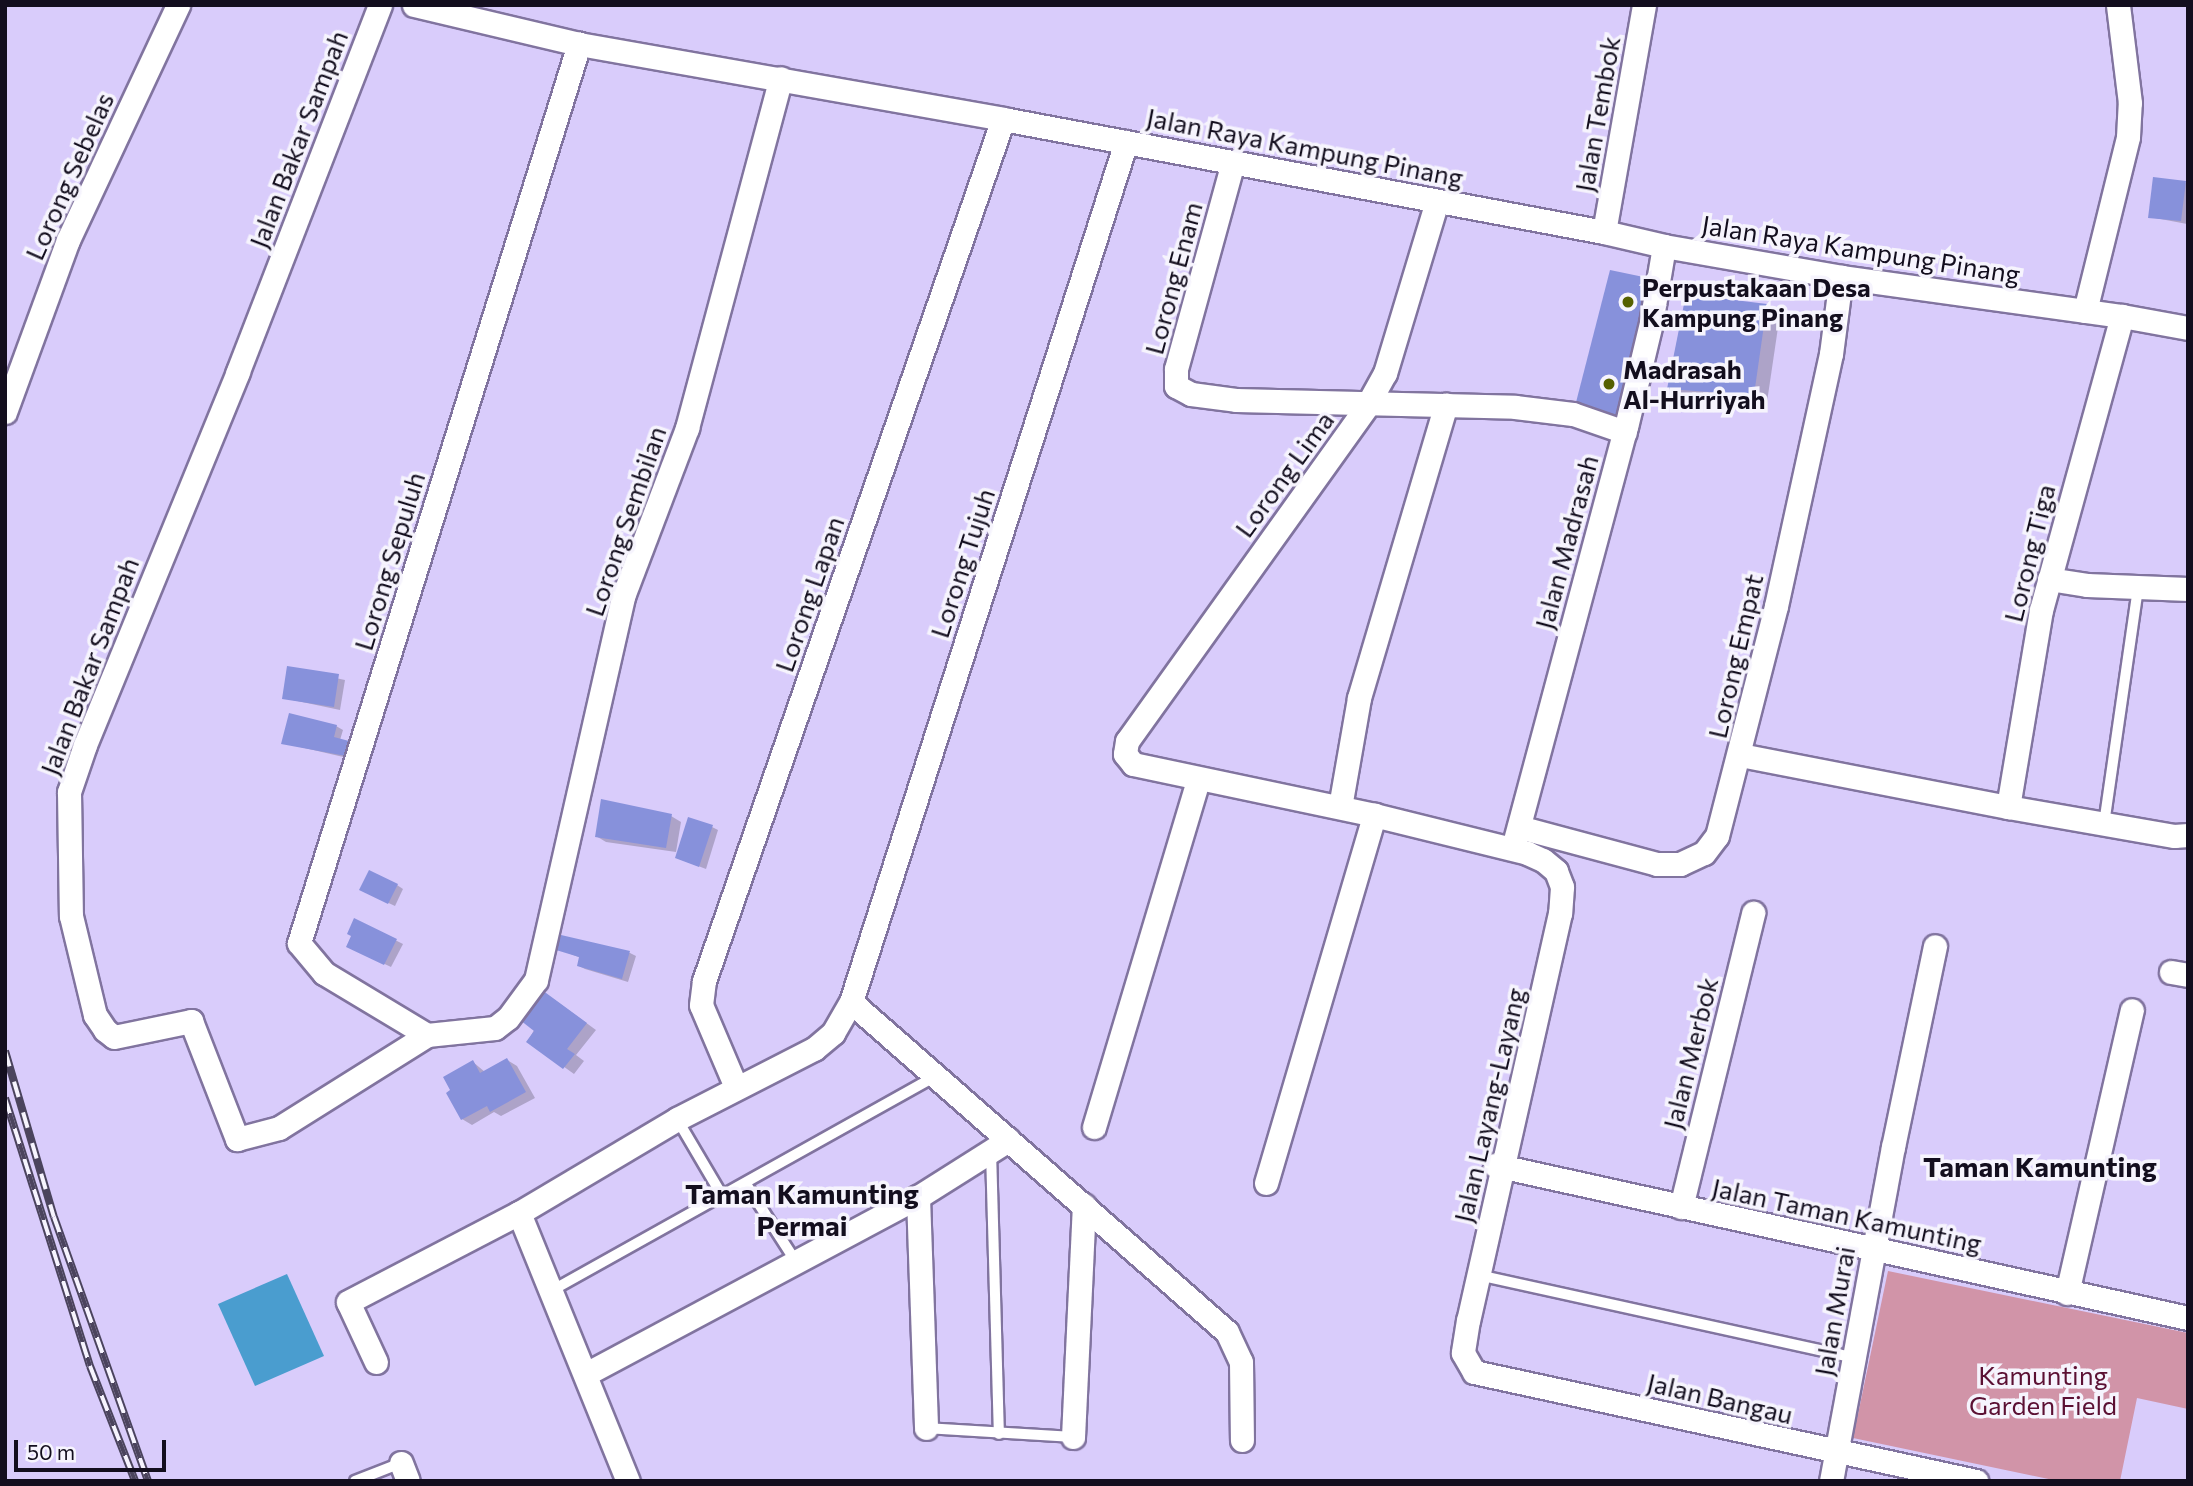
<!DOCTYPE html>
<style>
body{margin:0}
#map{position:relative;width:2193px;height:1486px;overflow:hidden;background:#d9ccfb;font-family:Commissioner,sans-serif}
div>[style]{position:absolute}
[style*='--x']{left:calc(var(--x)*1px);top:calc(var(--y)*1px);width:calc(var(--w)*1px);rotate:calc(var(--a)*1deg)}
.green>*{inset:0;background:#d194a8}
.water>*{inset:0;background:#4a9dcf}
.shadow>*{inset:0;background:#0003}
.building>*{inset:0;background:#8791db}
.roads{filter:drop-shadow(2px 0 #81749f) drop-shadow(-2px 0 #81749f) drop-shadow(0 2px #81749f) drop-shadow(0 -2px #81749f)}
.service>*{height:10px;margin:-5px;padding:0 5px;transform-origin:5px;border-radius:5px;background:#fff}
.minor>*{height:23px;margin:-11.5px;padding:0 11.5px;transform-origin:11.5px;border-radius:11.5px;background:#fff}
.rail>*{height:8px;margin-top:-4px;transform-origin:0;background:repeating-linear-gradient(90deg,#f6f4fd 0 16px,#4b445d 0 32px);box-sizing:border-box;border-block:2px solid #4b445d}
.dots>*{width:19px;height:19px;translate:-50% -50%;box-sizing:border-box;border:4px solid #f6f4fd;border-radius:50%}
span{translate:-50% -50%;white-space:nowrap;text-align:center;line-height:1.15;-webkit-text-stroke:7px #f6f4fd;paint-order:stroke}
.street-label{font-size:26px;color:#130e1e}
.poi-label{font-size:26px;color:#130e1e;font-weight:700}
.left{translate:0 -50%;text-align:left}
.park-label{font-size:26px;color:#5b1033}
.neighbourhood-label{font-size:28px;color:#130e1e;font-weight:700}
.frame{position:absolute;inset:0;border:7px solid #130e1e;pointer-events:none}
.scale{position:absolute;left:14px;top:1440px;width:152px;height:32px;box-sizing:border-box;border:4px solid #130e1e;border-top:0;padding-left:9px;font-size:21px;line-height:24px;white-space:nowrap;color:#130e1e;-webkit-text-stroke:5px #f6f4fd;paint-order:stroke}
</style>
<div id="map">
<div class="green">
<i style="clip-path:polygon(1888px 1271px,2188px 1333px,2188px 1409px,2137px 1398px,2120px 1481px,2058px 1481px,1853px 1438px)"></i>
</div>
<div class="water">
<i style="clip-path:polygon(287px 1274px,324px 1356px,255px 1386px,218px 1304px)"></i>
</div>
<div class="shadow">
<i style="clip-path:polygon(2185px 183px,2188px 184px,2187px 224px,2150px 217px)"></i>
<i style="clip-path:polygon(1766px 306px,1780px 314px,1767px 402px,1682px 396px,1669px 388px)"></i>
<i style="clip-path:polygon(288px 668px,345px 680px,340px 710px,283px 698px)"></i>
<i style="clip-path:polygon(336px 726px,343px 730px,340px 740px,355px 746px,352px 759px,283px 743px)"></i>
<i style="clip-path:polygon(671px 816px,681px 822px,676px 852px,606px 842px,596px 836px)"></i>
<i style="clip-path:polygon(712px 827px,718px 830px,706px 869px,677px 858px)"></i>
<i style="clip-path:polygon(397px 885px,403px 889px,395px 906px,367px 893px)"></i>
<i style="clip-path:polygon(355px 920px,403px 944px,391px 967px,355px 950px)"></i>
<i style="clip-path:polygon(558px 949px,630px 953px,636px 956px,628px 982px,585px 969px,579px 966px,581px 958px)"></i>
<i style="clip-path:polygon(552px 998px,596px 1030px,576px 1055px,584px 1061px,574px 1074px,528px 1041px)"></i>
<i style="clip-path:polygon(507px 1060px,517px 1066px,535px 1098px,501px 1116px,494px 1112px,472px 1125px,462px 1119px,473px 1062px,485px 1072px)"></i>
</div>
<div class="building">
<i style="clip-path:polygon(2153px 177px,2186px 181px,2181px 221px,2148px 218px)"></i>
<i style="clip-path:polygon(1610px 270px,1658px 280px,1626px 427px,1573px 414px)"></i>
<i style="clip-path:polygon(1686px 294px,1767px 304px,1754px 395px,1667px 389px)"></i>
<i style="clip-path:polygon(287px 666px,339px 674px,334px 707px,282px 699px)"></i>
<i style="clip-path:polygon(289px 713px,337px 725px,334px 737px,349px 741px,346px 756px,281px 744px)"></i>
<i style="clip-path:polygon(601px 799px,672px 814px,666px 848px,595px 837px)"></i>
<i style="clip-path:polygon(688px 817px,713px 825px,699px 867px,675px 858px)"></i>
<i style="clip-path:polygon(369px 870px,398px 884px,388px 904px,359px 890px)"></i>
<i style="clip-path:polygon(354px 918px,397px 939px,384px 965px,346px 947px,351px 936px,347px 934px)"></i>
<i style="clip-path:polygon(561px 935px,630px 951px,622px 979px,577px 966px,579px 957px,556px 950px)"></i>
<i style="clip-path:polygon(542px 990px,587px 1023px,567px 1049px,575px 1054px,563px 1069px,526px 1042px,534px 1031px,520px 1020px)"></i>
<i style="clip-path:polygon(507px 1058px,526px 1092px,490px 1112px,487px 1106px,461px 1120px,446px 1093px,450px 1090px,443px 1077px,473px 1060px,480px 1073px)"></i>
</div>
<div class="roads">
<div class="service">
<i style="--x:2104;--y:824;--w:239;--a:-81.8"></i>
<i style="--x:677;--y:1119;--w:91;--a:59.5"></i>
<i style="--x:991;--y:1151;--w:283;--a:88.4"></i>
<i style="--x:746;--y:1184;--w:93;--a:57.3"></i>
<i style="--x:1478;--y:1275;--w:385;--a:12.4"></i>
<i style="--x:551;--y:1291;--w:440;--a:-29.2"></i>
<i style="--x:926;--y:1428;--w:147;--a:3.5"></i>
<i style="--x:355;--y:1481;--w:49;--a:-21.4"></i>
</div>
<div class="minor">
<i style="--x:380;--y:5;--w:394;--a:111.2"></i>
<i style="--x:238;--y:372;--w:403;--a:112.3"></i>
<i style="--x:85;--y:745;--w:50;--a:108.8"></i>
<i style="--x:69;--y:792;--w:124;--a:89.1"></i>
<i style="--x:71;--y:916;--w:102;--a:76.4"></i>
<i style="--x:95;--y:1015;--w:18;--a:56"></i>
<i style="--x:105;--y:1030;--w:11;--a:38"></i>
<i style="--x:114;--y:1037;--w:79;--a:-11.7"></i>
<i style="--x:191;--y:1021;--w:127;--a:68.7"></i>
<i style="--x:237;--y:1139;--w:43;--a:-14.7"></i>
<i style="--x:279;--y:1128;--w:175;--a:-32.1"></i>
<i style="--x:427;--y:1035;--w:68;--a:-5.9"></i>
<i style="--x:495;--y:1028;--w:16;--a:-38"></i>
<i style="--x:508;--y:1018;--w:47;--a:-53.6"></i>
<i style="--x:536;--y:980;--w:396;--a:-77.2"></i>
<i style="--x:624;--y:594;--w:178;--a:-69.2"></i>
<i style="--x:687;--y:428;--w:362;--a:-75"></i>
<i style="--x:414;--y:5;--w:170;--a:13.3"></i>
<i style="--x:579;--y:44;--w:431;--a:10"></i>
<i style="--x:1003;--y:119;--w:612;--a:10.65"></i>
<i style="--x:1604;--y:232;--w:62;--a:13.1"></i>
<i style="--x:1664;--y:246;--w:180;--a:9.9"></i>
<i style="--x:1841;--y:277;--w:284;--a:7.9"></i>
<i style="--x:2122;--y:316;--w:67;--a:10.3"></i>
<i style="--x:1233;--y:162;--w:215;--a:105.4"></i>
<i style="--x:1176;--y:369;--w:17;--a:90"></i>
<i style="--x:1176;--y:386;--w:17;--a:28"></i>
<i style="--x:1191;--y:394;--w:45;--a:7.6"></i>
<i style="--x:1236;--y:400;--w:279;--a:1.4"></i>
<i style="--x:1515;--y:407;--w:58;--a:6.9"></i>
<i style="--x:1573;--y:414;--w:55;--a:19.1"></i>
<i style="--x:1437;--y:201;--w:180;--a:106.8"></i>
<i style="--x:1385;--y:373;--w:38;--a:119"></i>
<i style="--x:1367;--y:406;--w:412;--a:125.6"></i>
<i style="--x:1127;--y:741;--w:13;--a:99"></i>
<i style="--x:1125;--y:754;--w:13;--a:51"></i>
<i style="--x:1133;--y:764;--w:246;--a:11.9"></i>
<i style="--x:1374;--y:815;--w:158;--a:13.9"></i>
<i style="--x:1527;--y:853;--w:17;--a:24"></i>
<i style="--x:1543;--y:860;--w:17;--a:40"></i>
<i style="--x:1556;--y:871;--w:17;--a:69"></i>
<i style="--x:1562;--y:887;--w:26;--a:94"></i>
<i style="--x:1560;--y:913;--w:417;--a:102.7"></i>
<i style="--x:1468;--y:1320;--w:33;--a:99"></i>
<i style="--x:1463;--y:1353;--w:22;--a:60"></i>
<i style="--x:1474;--y:1372;--w:514;--a:12.25"></i>
<i style="--x:1604;--y:232;--w:230;--a:-80"></i>
<i style="--x:2085;--y:311;--w:179;--a:-76.1"></i>
<i style="--x:2128;--y:137;--w:34;--a:-87"></i>
<i style="--x:2130;--y:103;--w:99;--a:-97"></i>
<i style="--x:5;--y:412;--w:183;--a:-69.9"></i>
<i style="--x:68;--y:240;--w:259;--a:-64.9"></i>
<i style="--x:2049;--y:579;--w:38;--a:9"></i>
<i style="--x:2087;--y:585;--w:101;--a:2.3"></i>
<i style="--x:1740;--y:755;--w:273;--a:11"></i>
<i style="--x:2008;--y:807;--w:169;--a:9.9"></i>
<i style="--x:2174;--y:836;--w:14;--a:-4"></i>
<i style="--x:1340;--y:807;--w:111;--a:-80.1"></i>
<i style="--x:1359;--y:698;--w:306;--a:-73.5"></i>
<i style="--x:2008;--y:807;--w:200;--a:-80.5"></i>
<i style="--x:2041;--y:610;--w:305;--a:-74.6"></i>
<i style="--x:1519;--y:827;--w:143;--a:15"></i>
<i style="--x:1657;--y:864;--w:23;--a:0"></i>
<i style="--x:1680;--y:864;--w:26;--a:-25"></i>
<i style="--x:1704;--y:853;--w:21;--a:-53"></i>
<i style="--x:1717;--y:836;--w:237;--a:-75.6"></i>
<i style="--x:1776;--y:606;--w:258;--a:-77.7"></i>
<i style="--x:1831;--y:354;--w:78;--a:-82.6"></i>
<i style="--x:1515;--y:840;--w:428;--a:-75"></i>
<i style="--x:1626;--y:427;--w:107;--a:-76.5"></i>
<i style="--x:1651;--y:323;--w:78;--a:-80.4"></i>
<i style="--x:2171;--y:972;--w:17;--a:10"></i>
<i style="--x:851;--y:1002;--w:500;--a:41.27"></i>
<i style="--x:1227;--y:1332;--w:33;--a:65"></i>
<i style="--x:1241;--y:1362;--w:78;--a:89.3"></i>
<i style="--x:427;--y:1035;--w:120;--a:-149"></i>
<i style="--x:324;--y:973;--w:39;--a:-130"></i>
<i style="--x:299;--y:943;--w:942;--a:-72.7"></i>
<i style="--x:736;--y:1087;--w:89;--a:-113.1"></i>
<i style="--x:701;--y:1005;--w:24;--a:-83"></i>
<i style="--x:704;--y:981;--w:912;--a:-70.87"></i>
<i style="--x:1094;--y:1127;--w:362;--a:-73.3"></i>
<i style="--x:1495;--y:1165;--w:710;--a:12.45"></i>
<i style="--x:1266;--y:1183;--w:384;--a:-73.6"></i>
<i style="--x:918;--y:1197;--w:231;--a:88"></i>
<i style="--x:1681;--y:1207;--w:303;--a:-76.2"></i>
<i style="--x:519;--y:1213;--w:289;--a:67.9"></i>
<i style="--x:2067;--y:1293;--w:290;--a:-77.1"></i>
<i style="--x:376;--y:1362;--w:66;--a:-115"></i>
<i style="--x:348;--y:1302;--w:193;--a:-27.5"></i>
<i style="--x:519;--y:1213;--w:184;--a:-30.7"></i>
<i style="--x:677;--y:1119;--w:154;--a:-27.1"></i>
<i style="--x:814;--y:1049;--w:25;--a:-40"></i>
<i style="--x:833;--y:1033;--w:36;--a:-60"></i>
<i style="--x:851;--y:1002;--w:903;--a:-72.27"></i>
<i style="--x:586;--y:1374;--w:376;--a:-28.1"></i>
<i style="--x:918;--y:1197;--w:107;--a:-32.3"></i>
<i style="--x:1073;--y:1437;--w:232;--a:-87.3"></i>
<i style="--x:401;--y:1463;--w:19;--a:69"></i>
<i style="--x:1831;--y:1481;--w:340;--a:-79.5"></i>
<i style="--x:1893;--y:1147;--w:205;--a:-78.2"></i>
</div>
</div>
<div class="rail">
<i style="--x:5;--y:1051;--w:173;--a:73.6"></i>
<i style="--x:54;--y:1217;--w:280;--a:70.4"></i>
<i style="--x:5;--y:1098;--w:281;--a:72.4"></i>
<i style="--x:90;--y:1366;--w:123;--a:68.6"></i>
</div>
<div class="dots">
<i style="left:1628px;top:302px;background:#566100"></i>
<i style="left:1609px;top:384px;background:#566100"></i>
</div>
<div class="street-label">
<span style="left:1597px;top:114px;rotate:-80deg">Jalan Tembok</span>
<span style="left:298px;top:139px;rotate:-69deg">Jalan Bakar Sampah</span>
<span style="left:1305px;top:147px;rotate:11deg">Jalan Raya Kampung Pinang</span>
<span style="left:69px;top:176px;rotate:-66deg">Lorong Sebelas</span>
<span style="left:1861px;top:249px;rotate:9deg">Jalan Raya Kampung Pinang</span>
<span style="left:1173px;top:278px;rotate:-75deg">Lorong Enam</span>
<span style="left:1284px;top:474px;rotate:-54deg">Lorong Lima</span>
<span style="left:625px;top:521px;rotate:-71deg">Lorong Sembilan</span>
<span style="left:1566px;top:542px;rotate:-75deg">Jalan Madrasah</span>
<span style="left:2029px;top:553px;rotate:-76deg">Lorong Tiga</span>
<span style="left:389px;top:561px;rotate:-73deg">Lorong Sepuluh</span>
<span style="left:962px;top:563px;rotate:-72deg">Lorong Tujuh</span>
<span style="left:809px;top:594px;rotate:-71deg">Lorong Lapan</span>
<span style="left:1735px;top:656px;rotate:-77deg">Lorong Empat</span>
<span style="left:89px;top:666px;rotate:-69deg">Jalan Bakar Sampah</span>
<span style="left:1690px;top:1053px;rotate:-76deg">Jalan Merbok</span>
<span style="left:1489px;top:1105px;rotate:-77deg">Jalan Layang-Layang</span>
<span style="left:1847px;top:1215px;rotate:12deg">Jalan Taman Kamunting</span>
<span style="left:1834px;top:1311px;rotate:-80deg">Jalan Murai</span>
<span style="left:1720px;top:1398px;rotate:13deg">Jalan Bangau</span>
</div>
<div class="poi-label">
<span class="left" style="left:1642px;top:302px">Perpustakaan Desa<br>Kampung Pinang</span>
<span class="left" style="left:1623px;top:384px">Madrasah<br>Al-Hurriyah</span>
</div>
<div class="park-label">
<span style="left:2043px;top:1390px">Kamunting<br>Garden Field</span>
</div>
<div class="neighbourhood-label">
<span style="left:2040px;top:1166px">Taman Kamunting</span>
<span style="left:802px;top:1209px">Taman Kamunting<br>Permai</span>
</div>
<div class="frame"></div>
<div class="scale">50 m</div>
</div>
